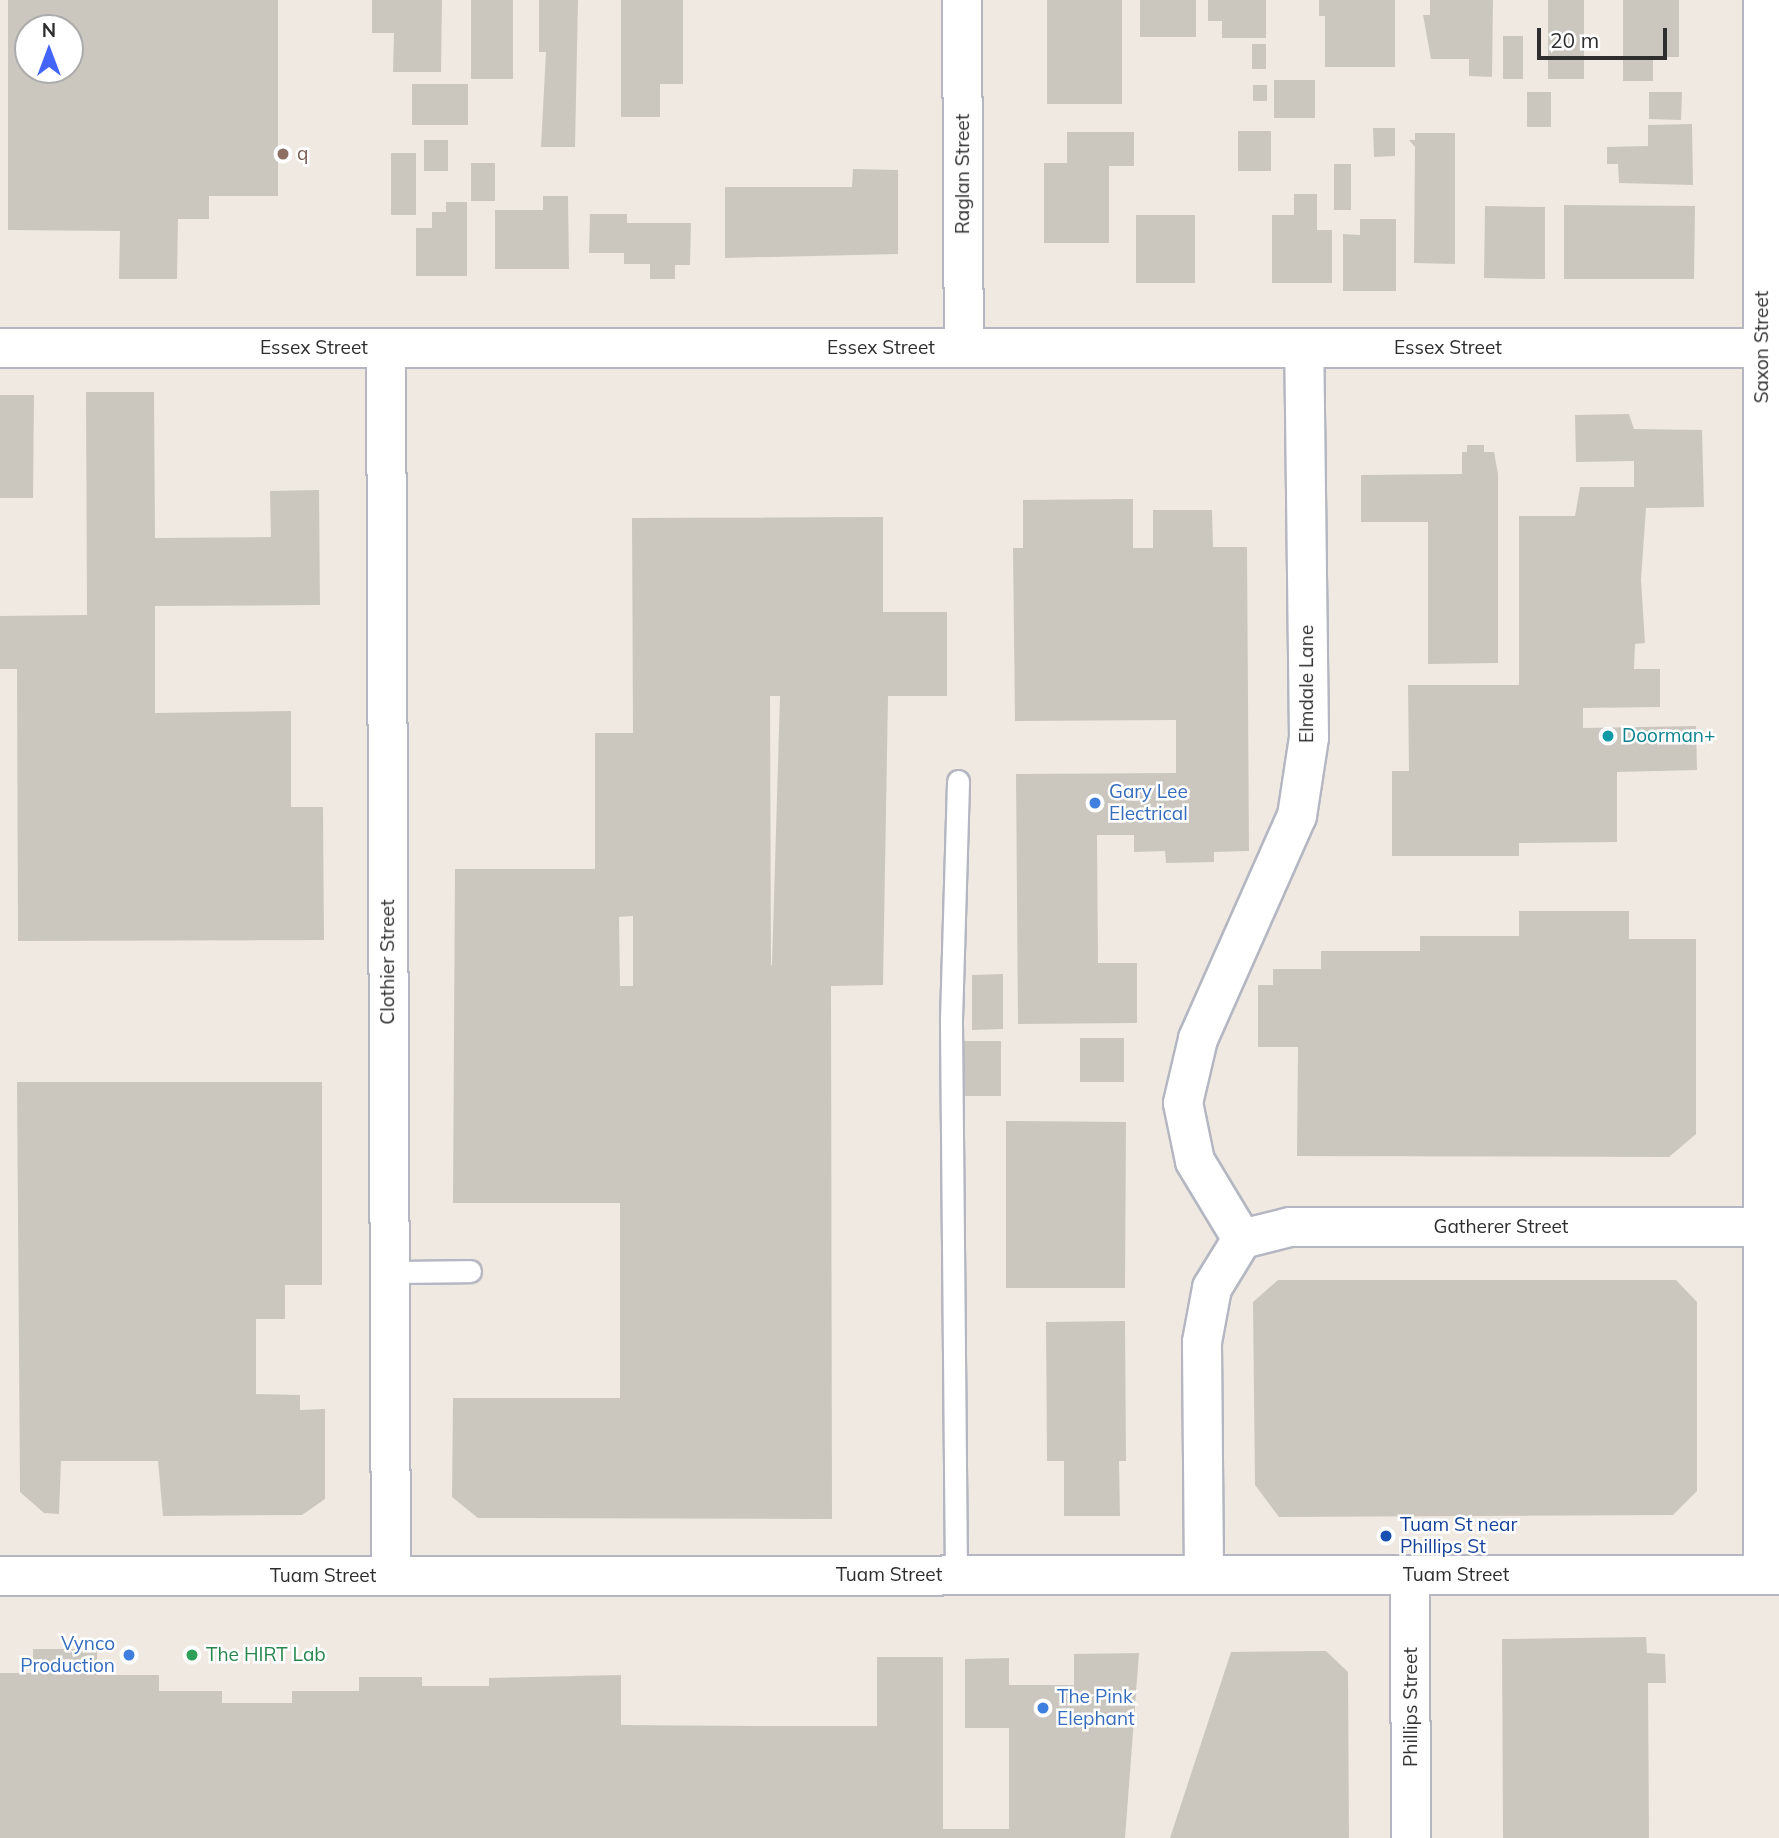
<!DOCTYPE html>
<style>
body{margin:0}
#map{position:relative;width:1779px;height:1838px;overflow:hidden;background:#efe9e1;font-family:Mulish,sans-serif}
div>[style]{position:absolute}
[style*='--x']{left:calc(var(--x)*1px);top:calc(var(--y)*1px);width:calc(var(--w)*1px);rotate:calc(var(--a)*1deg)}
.building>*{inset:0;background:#cbc7bf}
.roads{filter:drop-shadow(2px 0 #b4b7c1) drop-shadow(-2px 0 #b4b7c1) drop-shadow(0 2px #b4b7c1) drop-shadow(0 -2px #b4b7c1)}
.lane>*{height:21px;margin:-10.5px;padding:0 10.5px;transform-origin:10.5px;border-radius:10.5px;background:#fff}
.street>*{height:38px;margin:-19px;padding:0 19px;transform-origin:19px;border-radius:19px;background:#fff}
.secondary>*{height:38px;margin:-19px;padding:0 19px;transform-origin:19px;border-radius:19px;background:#fff}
.dots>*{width:19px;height:19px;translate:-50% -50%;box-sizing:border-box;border:4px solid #fff;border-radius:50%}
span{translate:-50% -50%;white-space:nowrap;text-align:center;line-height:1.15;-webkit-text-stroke:5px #fff;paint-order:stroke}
.education-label{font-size:19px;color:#785e54}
.left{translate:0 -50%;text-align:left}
.street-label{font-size:19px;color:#2e2e2e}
.culture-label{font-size:19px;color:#0d838f}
.shop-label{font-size:19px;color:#366cbe}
.right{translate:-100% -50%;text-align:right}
.transit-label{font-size:19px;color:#164399}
.leisure-label{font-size:19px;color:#27864d}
.north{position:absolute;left:14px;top:14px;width:70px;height:70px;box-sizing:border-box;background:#fff;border:2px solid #ababab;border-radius:50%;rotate:0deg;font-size:19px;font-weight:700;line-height:28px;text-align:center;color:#2e2e2e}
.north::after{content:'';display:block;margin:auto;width:24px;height:32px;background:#4264fb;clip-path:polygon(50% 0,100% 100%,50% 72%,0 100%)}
.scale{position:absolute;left:1537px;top:28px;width:130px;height:32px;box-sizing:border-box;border:4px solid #2e2e2e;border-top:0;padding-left:9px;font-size:21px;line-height:24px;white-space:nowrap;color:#2e2e2e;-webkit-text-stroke:5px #fff;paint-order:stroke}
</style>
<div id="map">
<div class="building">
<i style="clip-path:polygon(evenodd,8px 0,278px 0,278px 196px,209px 196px,209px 219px,178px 219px,177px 279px,119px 279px,120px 231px,8px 230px,8px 0,28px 28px,70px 28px,70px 70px,28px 70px,28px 28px)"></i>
<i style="clip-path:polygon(372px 0,442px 0,441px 72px,393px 72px,394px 33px,372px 33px)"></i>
<i style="clip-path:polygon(471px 0,513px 0,513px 79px,471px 79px)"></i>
<i style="clip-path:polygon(539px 0,578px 0,575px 147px,541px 147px,546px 52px,539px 52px)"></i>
<i style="clip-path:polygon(621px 0,683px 0,683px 84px,660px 84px,660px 117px,621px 117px)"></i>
<i style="clip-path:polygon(1047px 0,1122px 0,1122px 104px,1047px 104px)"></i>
<i style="clip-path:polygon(1140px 0,1196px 0,1196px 37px,1140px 37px)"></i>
<i style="clip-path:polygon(1208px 0,1266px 0,1266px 38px,1222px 38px,1222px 21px,1208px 21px)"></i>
<i style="clip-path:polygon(1319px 0,1395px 0,1395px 67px,1325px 67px,1325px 16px,1319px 16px)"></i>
<i style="clip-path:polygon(1430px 0,1493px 0,1492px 77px,1469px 76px,1469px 59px,1431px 59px,1423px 15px,1430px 15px)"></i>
<i style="clip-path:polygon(1548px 0,1584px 0,1584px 79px,1548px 79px)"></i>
<i style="clip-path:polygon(1623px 0,1679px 0,1679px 57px,1653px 57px,1653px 81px,1623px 81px)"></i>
<i style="clip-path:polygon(1503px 36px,1523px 36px,1523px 79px,1503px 79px)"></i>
<i style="clip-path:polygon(1252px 44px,1266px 44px,1266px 69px,1252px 69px)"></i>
<i style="clip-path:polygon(1274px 80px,1315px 80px,1315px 118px,1274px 118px)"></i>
<i style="clip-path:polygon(412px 84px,468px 84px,468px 125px,412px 125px)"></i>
<i style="clip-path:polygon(1253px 85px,1267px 85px,1267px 101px,1253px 101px)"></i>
<i style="clip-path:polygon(1527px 92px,1551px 92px,1551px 127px,1527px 127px)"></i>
<i style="clip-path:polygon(1649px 92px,1682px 92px,1681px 120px,1649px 119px)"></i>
<i style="clip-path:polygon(1692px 124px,1693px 185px,1619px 183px,1618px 164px,1607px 164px,1607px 147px,1648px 146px,1648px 125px)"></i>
<i style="clip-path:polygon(1373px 128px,1395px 128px,1395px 156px,1374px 157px)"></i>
<i style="clip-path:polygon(1238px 131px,1271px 131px,1271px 171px,1238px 171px)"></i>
<i style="clip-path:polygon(1067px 132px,1134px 132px,1134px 166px,1109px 166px,1109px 243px,1044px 243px,1044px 163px,1067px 163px)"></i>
<i style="clip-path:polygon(1415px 133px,1455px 133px,1455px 264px,1414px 263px,1415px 147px,1409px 140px,1415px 140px)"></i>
<i style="clip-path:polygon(424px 140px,448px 140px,448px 171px,424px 171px)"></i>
<i style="clip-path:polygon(391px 153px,416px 153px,416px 215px,391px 215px)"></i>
<i style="clip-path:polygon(471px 163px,495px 163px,495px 201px,471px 201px)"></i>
<i style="clip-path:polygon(1334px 164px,1351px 164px,1351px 210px,1334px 210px)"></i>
<i style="clip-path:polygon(853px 169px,898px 170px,898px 254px,725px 258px,725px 187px,852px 187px)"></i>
<i style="clip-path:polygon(1294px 194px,1317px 194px,1317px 230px,1332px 230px,1332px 283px,1272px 283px,1272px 215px,1294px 215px)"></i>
<i style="clip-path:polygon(543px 196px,568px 196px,569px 269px,495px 269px,495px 210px,543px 210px)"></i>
<i style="clip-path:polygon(446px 202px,467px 202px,467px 276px,416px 276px,416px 228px,432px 228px,432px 212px,446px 212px)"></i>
<i style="clip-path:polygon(1564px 205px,1695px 206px,1694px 279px,1564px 279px)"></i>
<i style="clip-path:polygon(1485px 206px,1545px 207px,1545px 279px,1484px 278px)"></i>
<i style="clip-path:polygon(590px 214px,627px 214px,627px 223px,691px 223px,690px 265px,675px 265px,675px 279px,650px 279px,650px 264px,624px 264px,624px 253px,589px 253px)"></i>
<i style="clip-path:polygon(1136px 215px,1195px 215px,1195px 283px,1136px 283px)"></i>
<i style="clip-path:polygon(1360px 219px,1396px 219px,1396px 291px,1343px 291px,1343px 234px,1360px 235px)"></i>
<i style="clip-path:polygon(86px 392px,154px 392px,155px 538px,271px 537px,270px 491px,319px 490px,320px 605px,155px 606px,155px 713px,291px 711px,291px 807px,323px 807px,324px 940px,18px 941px,17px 669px,0 669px,0 616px,87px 615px)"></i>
<i style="clip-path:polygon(0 395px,34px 395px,33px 498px,0 498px)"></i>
<i style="clip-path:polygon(1629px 414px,1634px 429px,1702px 430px,1704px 507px,1646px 508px,1641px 579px,1645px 643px,1635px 644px,1634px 669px,1660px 669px,1660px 707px,1583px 708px,1583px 728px,1696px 726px,1697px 770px,1617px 772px,1617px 842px,1519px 843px,1519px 856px,1392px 856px,1392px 771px,1409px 771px,1408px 685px,1519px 685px,1519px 516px,1575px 516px,1580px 487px,1634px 487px,1634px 461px,1576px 462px,1575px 415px)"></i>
<i style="clip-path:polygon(1467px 445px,1484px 445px,1484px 452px,1494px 452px,1498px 474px,1498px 663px,1428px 664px,1428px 522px,1361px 522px,1361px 475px,1462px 474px,1462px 452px,1467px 452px)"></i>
<i style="clip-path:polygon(1133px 499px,1133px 548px,1153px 548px,1153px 510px,1212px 510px,1213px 547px,1247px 547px,1249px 851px,1214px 852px,1214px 862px,1166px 863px,1165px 851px,1134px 852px,1134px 835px,1097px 835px,1098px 963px,1137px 963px,1137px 1023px,1018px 1024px,1016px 774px,1176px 773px,1176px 720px,1015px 721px,1013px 548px,1023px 548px,1023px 500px)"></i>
<i style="clip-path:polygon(evenodd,883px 517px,883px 612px,947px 612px,947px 696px,888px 696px,883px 985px,831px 986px,832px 1519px,478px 1518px,452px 1497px,453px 1398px,620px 1398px,620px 1203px,453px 1203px,455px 869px,595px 869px,595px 733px,633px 733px,632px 518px,883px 517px,770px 696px,780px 696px,772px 965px,771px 965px,770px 696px,883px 517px,633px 916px,633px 986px,620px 986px,619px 917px,633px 916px)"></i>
<i style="clip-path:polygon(1519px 911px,1629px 911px,1629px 939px,1696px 939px,1696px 1134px,1669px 1157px,1297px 1156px,1298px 1047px,1258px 1047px,1258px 985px,1273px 985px,1273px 969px,1321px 969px,1321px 951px,1420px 951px,1420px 936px,1519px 936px)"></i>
<i style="clip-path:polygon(1003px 974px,1003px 1029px,972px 1030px,972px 975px)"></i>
<i style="clip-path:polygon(1080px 1038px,1124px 1038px,1124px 1082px,1080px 1082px)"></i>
<i style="clip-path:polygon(964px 1041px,1001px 1041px,1001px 1096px,964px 1096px)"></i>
<i style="clip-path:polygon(17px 1082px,322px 1082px,322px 1285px,285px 1285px,285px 1319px,256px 1319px,256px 1394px,300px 1395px,300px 1410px,325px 1409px,325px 1499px,302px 1515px,163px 1516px,158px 1461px,61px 1461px,59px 1514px,44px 1513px,20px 1492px)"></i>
<i style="clip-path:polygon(1006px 1121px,1126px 1122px,1125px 1288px,1006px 1288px)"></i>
<i style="clip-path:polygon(1278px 1280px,1676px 1280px,1697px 1302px,1697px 1491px,1673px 1515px,1279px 1517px,1255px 1485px,1253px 1302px)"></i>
<i style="clip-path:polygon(1125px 1321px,1126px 1461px,1119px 1461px,1120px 1516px,1064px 1516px,1064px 1461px,1047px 1461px,1046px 1322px)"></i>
<i style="clip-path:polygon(1646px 1637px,1647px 1653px,1665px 1654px,1666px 1683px,1648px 1683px,1649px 1838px,1503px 1838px,1502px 1639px)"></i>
<i style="clip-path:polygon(33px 1649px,97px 1649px,97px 1675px,159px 1675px,159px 1691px,222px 1691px,222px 1703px,292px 1703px,292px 1691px,359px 1691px,359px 1677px,422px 1677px,422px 1686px,489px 1686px,489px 1678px,621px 1675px,621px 1725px,752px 1726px,877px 1726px,877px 1657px,943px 1657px,943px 1829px,1009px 1829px,1009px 1728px,965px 1728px,965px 1659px,1009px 1658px,1009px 1685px,1074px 1685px,1074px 1654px,1139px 1653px,1125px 1838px,0 1838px,0 1673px,33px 1673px)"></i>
<i style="clip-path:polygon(1326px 1651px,1348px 1672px,1349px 1838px,1170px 1838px,1231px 1652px)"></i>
</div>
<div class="roads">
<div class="lane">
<i style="--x:389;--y:1272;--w:81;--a:-0.7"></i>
<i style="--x:956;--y:1575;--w:556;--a:-90.52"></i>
<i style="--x:951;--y:1019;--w:238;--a:-88.3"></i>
</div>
<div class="street">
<i style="--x:962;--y:0;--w:348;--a:89.7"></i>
<i style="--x:0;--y:348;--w:1761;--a:0"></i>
<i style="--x:386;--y:348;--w:1228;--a:89.77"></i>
<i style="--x:1242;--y:1239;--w:91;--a:-121.1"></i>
<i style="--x:1195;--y:1161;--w:59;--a:-101.7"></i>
<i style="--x:1183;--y:1103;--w:66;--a:-76.8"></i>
<i style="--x:1198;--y:1039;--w:244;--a:-66.1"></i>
<i style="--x:1297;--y:816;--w:79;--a:-81.3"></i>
<i style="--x:1309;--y:738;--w:390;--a:-90.7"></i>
<i style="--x:1204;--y:1575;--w:233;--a:-90.5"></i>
<i style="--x:1202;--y:1342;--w:55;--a:-79.5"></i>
<i style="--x:1212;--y:1288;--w:57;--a:-58.5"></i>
<i style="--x:1242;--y:1239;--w:49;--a:-14"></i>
<i style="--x:1290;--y:1227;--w:473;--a:0"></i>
<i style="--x:1410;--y:1575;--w:263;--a:89.8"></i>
<i style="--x:1763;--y:1575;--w:1575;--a:-90"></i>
</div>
<div class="secondary">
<i style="--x:0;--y:1576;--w:1779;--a:-0.03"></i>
</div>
</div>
<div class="dots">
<i style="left:283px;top:154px;background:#8d6e63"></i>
<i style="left:1608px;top:736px;background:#0f9aa8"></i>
<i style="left:1095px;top:803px;background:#3f7fe0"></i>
<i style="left:1386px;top:1536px;background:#1a4fb4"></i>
<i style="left:129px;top:1655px;background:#3f7fe0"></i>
<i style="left:192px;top:1655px;background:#2e9e5b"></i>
<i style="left:1043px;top:1708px;background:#3f7fe0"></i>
</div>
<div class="education-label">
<span class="left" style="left:297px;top:154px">q</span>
</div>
<div class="street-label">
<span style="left:963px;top:174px;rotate:-90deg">Raglan Street</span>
<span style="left:1762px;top:347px;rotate:-90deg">Saxon Street</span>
<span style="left:314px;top:348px">Essex Street</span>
<span style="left:881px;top:348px">Essex Street</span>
<span style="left:1448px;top:348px">Essex Street</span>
<span style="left:1307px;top:684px;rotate:-90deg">Elmdale Lane</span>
<span style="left:388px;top:962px;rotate:-90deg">Clothier Street</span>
<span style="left:1501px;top:1227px">Gatherer Street</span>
<span style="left:889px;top:1575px">Tuam Street</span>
<span style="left:1456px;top:1575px">Tuam Street</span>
<span style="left:323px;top:1576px">Tuam Street</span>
<span style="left:1411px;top:1707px;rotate:-90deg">Phillips Street</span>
</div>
<div class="culture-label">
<span class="left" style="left:1622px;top:736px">Doorman+</span>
</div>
<div class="shop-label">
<span class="left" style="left:1109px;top:803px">Gary Lee<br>Electrical</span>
<span class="right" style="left:115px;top:1655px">Vynco<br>Production</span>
<span class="left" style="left:1057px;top:1708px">The Pink<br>Elephant</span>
</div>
<div class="transit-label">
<span class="left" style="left:1400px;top:1536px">Tuam St near<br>Phillips St</span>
</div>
<div class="leisure-label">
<span class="left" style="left:206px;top:1655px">The HIRT Lab</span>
</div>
<div class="north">N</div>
<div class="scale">20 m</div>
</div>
